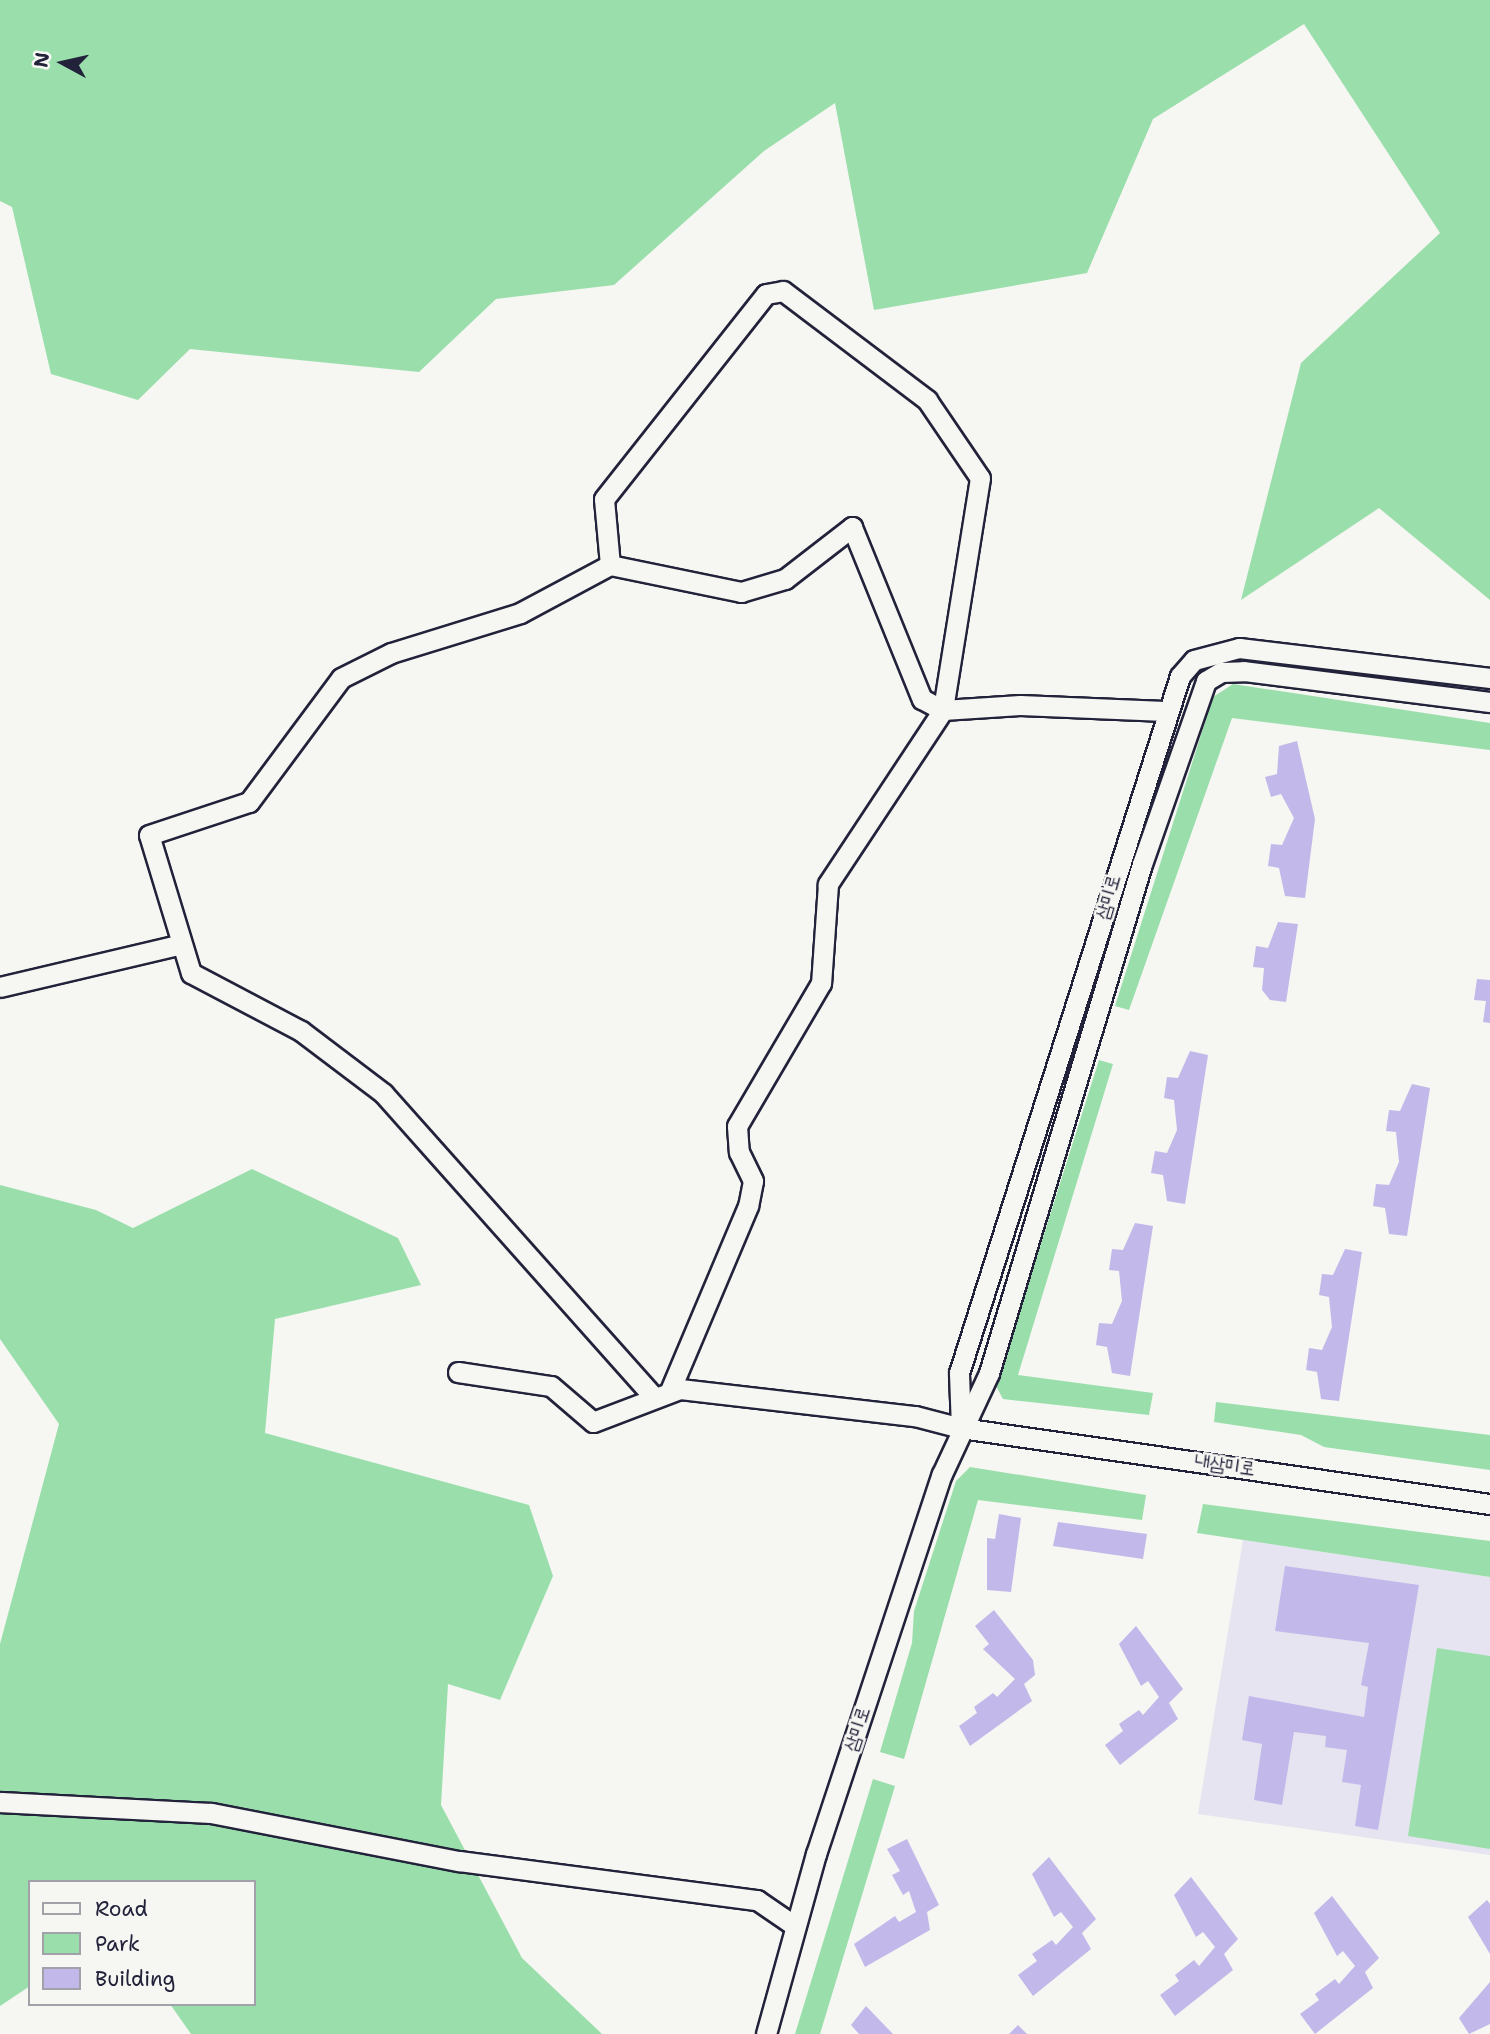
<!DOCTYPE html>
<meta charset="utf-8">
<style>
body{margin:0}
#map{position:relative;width:1490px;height:2034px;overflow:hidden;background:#f6f6f2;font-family:"Shantell Sans","Poor Story",sans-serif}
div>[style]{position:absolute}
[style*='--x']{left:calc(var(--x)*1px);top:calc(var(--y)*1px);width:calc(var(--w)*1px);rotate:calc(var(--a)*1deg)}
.built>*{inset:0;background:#e6e4f0}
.green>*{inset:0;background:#9adfab}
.building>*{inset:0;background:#c2b9ea}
.roads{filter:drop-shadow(2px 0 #22223b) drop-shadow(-2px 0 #22223b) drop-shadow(0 2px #22223b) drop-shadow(0 -2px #22223b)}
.minor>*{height:19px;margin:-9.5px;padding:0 9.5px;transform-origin:9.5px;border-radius:9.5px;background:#f6f6f2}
span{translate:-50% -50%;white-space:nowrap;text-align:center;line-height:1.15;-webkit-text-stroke:5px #f6f6f2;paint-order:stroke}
.street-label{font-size:19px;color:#22223b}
.legend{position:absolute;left:28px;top:1880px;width:228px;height:126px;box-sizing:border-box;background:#f6f6f2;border:2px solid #a1a1a9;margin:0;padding:9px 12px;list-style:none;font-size:21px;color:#22223b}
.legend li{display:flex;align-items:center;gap:14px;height:35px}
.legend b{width:35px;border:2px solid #a1a1a9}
.north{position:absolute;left:28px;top:28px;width:70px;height:70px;-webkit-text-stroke:5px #f6f6f2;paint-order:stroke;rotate:278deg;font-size:19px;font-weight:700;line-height:28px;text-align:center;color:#22223b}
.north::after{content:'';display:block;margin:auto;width:24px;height:32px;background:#22223b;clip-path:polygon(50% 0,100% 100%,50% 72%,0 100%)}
</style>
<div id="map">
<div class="built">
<i style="clip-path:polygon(1243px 1540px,1490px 1577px,1490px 1855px,1198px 1814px)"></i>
</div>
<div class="green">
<i style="clip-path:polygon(0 0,1490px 0,1490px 600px,1379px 508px,1241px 600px,1301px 363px,1440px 233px,1304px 24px,1153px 119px,1087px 273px,874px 310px,835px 103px,764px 151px,614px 285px,496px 299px,419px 372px,190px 349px,138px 400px,51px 374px,12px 207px,0 201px)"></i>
<i style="clip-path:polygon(1233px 684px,1490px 723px,1490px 750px,1232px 718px,1129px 1010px,1115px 1006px,1213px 697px)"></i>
<i style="clip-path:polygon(1099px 1060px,1113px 1064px,1018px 1375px,1153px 1393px,1149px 1415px,1003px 1399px,996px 1386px)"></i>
<i style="clip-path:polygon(252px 1169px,398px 1238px,421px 1285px,275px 1319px,265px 1433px,529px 1505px,553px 1576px,500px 1700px,448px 1684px,441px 1805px,522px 1958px,602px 2034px,191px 2034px,170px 2004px,254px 2004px,254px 1882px,30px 1882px,30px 1986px,0 2006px,0 1644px,59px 1424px,0 1339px,0 1185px,96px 1210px,133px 1228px)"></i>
<i style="clip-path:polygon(1216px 1402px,1490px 1435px,1490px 1470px,1324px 1447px,1301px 1435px,1214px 1422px)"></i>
<i style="clip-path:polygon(970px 1467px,1146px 1495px,1142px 1520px,978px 1500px,904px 1759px,880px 1752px,912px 1643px,914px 1611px,956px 1481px)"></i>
<i style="clip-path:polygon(1203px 1504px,1490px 1541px,1490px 1577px,1197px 1533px)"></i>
<i style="clip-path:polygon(1437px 1648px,1490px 1656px,1490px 1849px,1408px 1836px)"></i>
<i style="clip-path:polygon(873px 1779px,895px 1786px,820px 2034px,795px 2034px)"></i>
</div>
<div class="building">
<i style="clip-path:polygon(1297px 741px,1315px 819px,1305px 898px,1285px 896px,1279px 868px,1268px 866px,1271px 844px,1282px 845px,1294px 818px,1281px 794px,1271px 797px,1265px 777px,1277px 774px,1279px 746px)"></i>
<i style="clip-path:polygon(1278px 922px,1298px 924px,1286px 1002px,1270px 1000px,1262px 990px,1264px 968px,1253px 967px,1256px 946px,1268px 948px)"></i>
<i style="clip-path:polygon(1477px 979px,1490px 980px,1490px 1023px,1483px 1022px,1486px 1001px,1474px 1000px)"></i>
<i style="clip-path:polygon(1190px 1051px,1208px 1055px,1185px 1204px,1167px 1201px,1163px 1175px,1151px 1173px,1155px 1151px,1167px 1153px,1177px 1130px,1174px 1100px,1164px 1098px,1167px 1077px,1178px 1078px)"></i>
<i style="clip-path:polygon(1412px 1084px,1430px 1088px,1407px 1236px,1389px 1234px,1385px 1208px,1373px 1206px,1376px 1184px,1389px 1185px,1399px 1162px,1396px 1132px,1386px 1131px,1389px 1110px,1400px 1111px)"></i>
<i style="clip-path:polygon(1135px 1223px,1153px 1226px,1130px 1376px,1112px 1373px,1107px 1347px,1096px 1345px,1099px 1323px,1112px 1324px,1122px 1301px,1119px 1271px,1109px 1270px,1112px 1249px,1123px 1250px)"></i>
<i style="clip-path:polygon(1345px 1249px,1362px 1252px,1339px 1401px,1321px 1399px,1317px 1372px,1306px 1370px,1309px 1348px,1322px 1350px,1332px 1327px,1329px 1297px,1319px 1295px,1322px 1274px,1333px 1275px)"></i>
<i style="clip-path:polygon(999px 1514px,1021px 1518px,1011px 1592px,987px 1590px,987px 1538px,995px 1539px)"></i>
<i style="clip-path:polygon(1058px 1522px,1147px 1534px,1143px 1559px,1053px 1546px)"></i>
<i style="clip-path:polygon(1285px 1566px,1419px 1585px,1378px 1830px,1355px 1826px,1361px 1785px,1342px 1782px,1347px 1750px,1325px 1747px,1326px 1736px,1294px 1732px,1282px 1805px,1254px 1800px,1262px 1744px,1242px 1740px,1249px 1696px,1364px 1717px,1368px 1687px,1361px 1685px,1369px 1643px,1275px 1631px)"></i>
<i style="clip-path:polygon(994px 1610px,1033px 1660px,1035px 1675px,1024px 1684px,1032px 1701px,970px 1746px,959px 1726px,977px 1713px,974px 1707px,993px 1693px,997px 1697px,1015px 1679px,983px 1649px,989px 1644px,975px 1626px)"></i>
<i style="clip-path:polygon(1136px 1626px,1183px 1689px,1169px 1703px,1178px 1719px,1120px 1765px,1105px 1745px,1123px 1731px,1119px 1724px,1139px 1710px,1143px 1715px,1159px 1697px,1148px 1681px,1141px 1686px,1119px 1644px)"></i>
<i style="clip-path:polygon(907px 1839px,939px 1905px,927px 1912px,930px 1930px,865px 1967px,854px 1944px,895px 1916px,899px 1922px,916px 1912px,909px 1891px,903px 1895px,892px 1875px,900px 1871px,887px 1849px)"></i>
<i style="clip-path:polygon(1049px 1857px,1096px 1919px,1082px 1933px,1091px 1949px,1033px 1996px,1018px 1975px,1037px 1961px,1032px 1954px,1052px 1940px,1056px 1945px,1073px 1927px,1061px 1912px,1054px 1917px,1032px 1874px)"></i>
<i style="clip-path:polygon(1191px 1877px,1238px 1939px,1224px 1954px,1233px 1970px,1175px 2016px,1160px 1995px,1179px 1981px,1175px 1975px,1194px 1960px,1199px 1966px,1215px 1947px,1203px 1932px,1196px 1937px,1174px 1895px)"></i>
<i style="clip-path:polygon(1332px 1896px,1379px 1958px,1365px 1972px,1373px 1988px,1315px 2034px,1300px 2014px,1319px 2000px,1315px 1994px,1335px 1979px,1339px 1984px,1355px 1966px,1343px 1951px,1337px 1956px,1314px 1913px)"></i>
<i style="clip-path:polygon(1487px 1900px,1490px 1904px,1490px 1954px,1468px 1917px)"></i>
<i style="clip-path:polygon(1490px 1982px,1490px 2024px,1469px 2034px,1459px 2018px)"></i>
<i style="clip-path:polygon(866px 2006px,893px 2034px,859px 2034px,851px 2025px)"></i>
<i style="clip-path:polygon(1018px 2025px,1027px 2034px,1009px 2034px)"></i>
</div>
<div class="roads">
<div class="minor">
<i style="--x:610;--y:565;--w:134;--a:11.6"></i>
<i style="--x:741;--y:592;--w:46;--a:-16.5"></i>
<i style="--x:785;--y:579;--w:85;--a:-37.8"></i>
<i style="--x:852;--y:527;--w:186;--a:67.9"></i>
<i style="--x:922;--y:699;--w:24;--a:28"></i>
<i style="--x:943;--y:710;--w:77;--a:-3.7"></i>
<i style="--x:1020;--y:705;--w:145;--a:2.4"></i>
<i style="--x:0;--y:987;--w:183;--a:-13.3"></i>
<i style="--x:458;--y:1372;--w:94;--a:8.6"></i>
<i style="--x:551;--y:1386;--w:55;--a:40.6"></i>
<i style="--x:593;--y:1422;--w:93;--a:-20.8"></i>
<i style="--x:680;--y:1389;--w:237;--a:6.6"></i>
<i style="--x:915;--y:1416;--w:48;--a:14.6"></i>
<i style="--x:961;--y:1428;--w:534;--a:8.18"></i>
<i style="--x:652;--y:1395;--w:404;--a:-131.7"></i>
<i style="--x:383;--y:1093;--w:103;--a:-142.9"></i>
<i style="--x:301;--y:1031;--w:124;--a:-152.2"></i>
<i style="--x:191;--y:973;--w:144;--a:-106.9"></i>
<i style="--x:149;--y:835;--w:105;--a:-18.3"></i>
<i style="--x:249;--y:802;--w:154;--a:-53.4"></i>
<i style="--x:341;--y:678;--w:56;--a:-26.6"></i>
<i style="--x:391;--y:653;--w:135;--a:-17.2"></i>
<i style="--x:520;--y:613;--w:102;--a:-28.1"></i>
<i style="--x:610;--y:565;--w:66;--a:-95.2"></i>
<i style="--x:604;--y:499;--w:261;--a:-51.7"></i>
<i style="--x:766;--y:294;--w:17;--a:-10"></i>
<i style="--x:783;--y:291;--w:181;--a:37.1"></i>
<i style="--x:927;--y:400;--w:94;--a:55.8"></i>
<i style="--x:980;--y:478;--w:235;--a:99.1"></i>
<i style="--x:943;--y:710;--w:209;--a:123.5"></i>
<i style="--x:828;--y:884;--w:99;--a:94"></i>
<i style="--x:821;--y:983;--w:166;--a:120.4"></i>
<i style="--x:737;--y:1126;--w:26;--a:86"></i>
<i style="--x:739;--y:1152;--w:32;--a:64"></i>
<i style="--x:753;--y:1181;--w:25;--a:101"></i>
<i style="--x:748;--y:1206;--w:201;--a:112.9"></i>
<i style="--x:961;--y:1428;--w:55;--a:-92.1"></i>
<i style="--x:959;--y:1373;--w:731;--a:-72.41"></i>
<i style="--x:1180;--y:676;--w:21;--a:-49"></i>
<i style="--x:1194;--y:660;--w:47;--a:-14.9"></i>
<i style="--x:1239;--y:648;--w:253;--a:6.8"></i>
<i style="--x:0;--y:1802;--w:211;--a:3"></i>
<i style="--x:211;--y:1813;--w:253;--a:11"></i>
<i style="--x:459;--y:1861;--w:301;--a:7.5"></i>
<i style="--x:757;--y:1900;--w:46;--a:34.4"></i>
<i style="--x:766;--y:2034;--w:187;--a:-74.5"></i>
<i style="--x:816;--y:1854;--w:400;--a:-71.7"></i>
<i style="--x:942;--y:1474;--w:111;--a:-65"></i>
<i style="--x:989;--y:1373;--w:531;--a:-73.27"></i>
<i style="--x:1142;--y:864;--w:194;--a:-70.7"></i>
<i style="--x:1206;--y:681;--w:17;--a:-31"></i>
<i style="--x:1221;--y:672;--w:23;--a:-2"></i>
<i style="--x:1244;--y:671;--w:248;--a:7.2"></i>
</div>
</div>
<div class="street-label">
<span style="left:1108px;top:897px;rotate:-74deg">삼미로</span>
<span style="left:1225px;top:1465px;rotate:8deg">내삼미로</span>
<span style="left:857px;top:1729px;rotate:-72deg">삼미로</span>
</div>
<ul class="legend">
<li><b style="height:9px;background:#f6f6f2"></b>Road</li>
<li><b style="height:19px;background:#9adfab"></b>Park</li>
<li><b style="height:19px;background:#c2b9ea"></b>Building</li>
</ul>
<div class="north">N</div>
</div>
